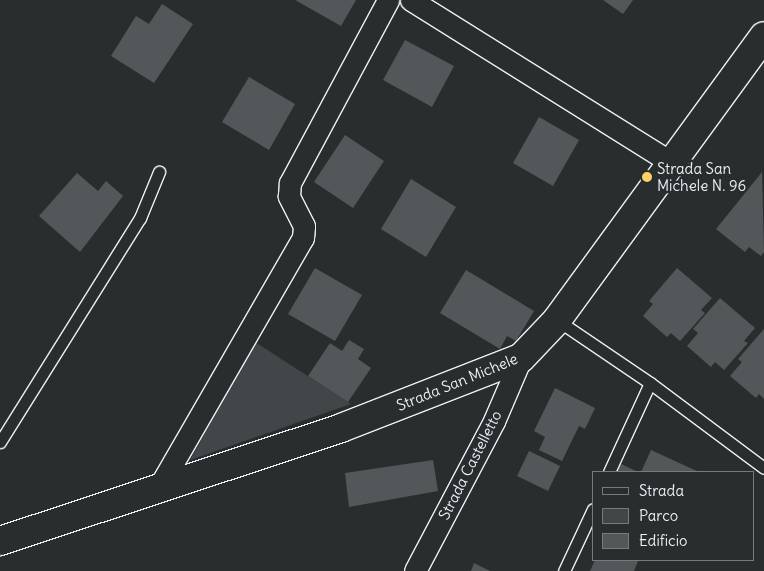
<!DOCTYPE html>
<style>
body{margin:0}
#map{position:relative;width:764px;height:571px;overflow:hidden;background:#2a2d2e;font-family:Delius,sans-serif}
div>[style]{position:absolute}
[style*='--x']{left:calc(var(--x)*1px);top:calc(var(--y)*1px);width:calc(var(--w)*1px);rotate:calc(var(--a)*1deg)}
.green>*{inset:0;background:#424648}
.building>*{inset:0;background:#535759}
.roads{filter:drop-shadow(1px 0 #e8f1f8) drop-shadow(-1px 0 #e8f1f8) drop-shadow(0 1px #e8f1f8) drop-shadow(0 -1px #e8f1f8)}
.service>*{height:11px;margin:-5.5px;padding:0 5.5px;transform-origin:5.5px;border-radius:5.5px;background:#2a2d2e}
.minor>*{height:21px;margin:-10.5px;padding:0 10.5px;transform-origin:10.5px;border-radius:10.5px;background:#2a2d2e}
.tertiary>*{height:28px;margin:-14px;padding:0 14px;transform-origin:14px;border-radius:14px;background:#2a2d2e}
.dots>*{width:14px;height:14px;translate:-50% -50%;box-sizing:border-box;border:2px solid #2a2d2e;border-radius:50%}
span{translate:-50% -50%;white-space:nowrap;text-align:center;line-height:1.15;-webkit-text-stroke:5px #2a2d2e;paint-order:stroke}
.poi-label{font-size:15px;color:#e8f1f8}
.left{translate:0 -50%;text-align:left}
.street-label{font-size:15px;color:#e8f1f8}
.legend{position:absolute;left:592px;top:471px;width:162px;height:90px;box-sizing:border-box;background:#2a2d2e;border:1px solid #767b7f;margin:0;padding:6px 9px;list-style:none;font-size:15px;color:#e8f1f8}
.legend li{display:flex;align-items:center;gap:10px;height:25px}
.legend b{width:25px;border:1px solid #767b7f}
</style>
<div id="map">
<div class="green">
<i style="clip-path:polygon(255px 342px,351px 404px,190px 460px)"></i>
</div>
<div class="building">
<i style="clip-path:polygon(295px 0,356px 0,341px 26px)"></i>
<i style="clip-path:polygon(603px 0,633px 0,623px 14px)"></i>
<i style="clip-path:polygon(162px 4px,193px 24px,154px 83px,111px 56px,136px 16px,149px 24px)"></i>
<i style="clip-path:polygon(405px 40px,454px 66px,432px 107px,383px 80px)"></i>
<i style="clip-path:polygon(249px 77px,295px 104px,269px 150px,222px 122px)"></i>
<i style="clip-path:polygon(539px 117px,579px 140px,553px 186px,513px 163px)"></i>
<i style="clip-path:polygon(345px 135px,384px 161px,353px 208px,314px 182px)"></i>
<i style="clip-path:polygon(762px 172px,764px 252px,761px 256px,749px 247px,745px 252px,716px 229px)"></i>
<i style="clip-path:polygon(77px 173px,98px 191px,106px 181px,123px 196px,80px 252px,39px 216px)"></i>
<i style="clip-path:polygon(411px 179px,456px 207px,426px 257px,381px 229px)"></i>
<i style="clip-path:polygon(315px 268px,362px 295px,335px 341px,288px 314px)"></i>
<i style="clip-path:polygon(677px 268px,712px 298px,701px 310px,705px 313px,680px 341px,671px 333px,667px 337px,643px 316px,653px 304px,649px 301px)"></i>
<i style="clip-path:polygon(466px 270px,534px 311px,516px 341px,507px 336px,500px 349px,440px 313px)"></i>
<i style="clip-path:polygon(720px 298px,755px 328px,744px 341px,748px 343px,724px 370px,715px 362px,711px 367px,687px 346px,698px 333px,693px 329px)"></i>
<i style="clip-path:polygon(764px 329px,764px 399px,759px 394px,756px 398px,730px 376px,742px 362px,738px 359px)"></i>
<i style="clip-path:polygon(349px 340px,364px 349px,358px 359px,371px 368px,348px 402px,308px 376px,330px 343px,342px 351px)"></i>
<i style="clip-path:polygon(555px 388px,595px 408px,585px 429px,579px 426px,562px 461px,539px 450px,545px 437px,534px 431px)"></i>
<i style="clip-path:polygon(651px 450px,699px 472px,641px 472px)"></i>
<i style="clip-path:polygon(529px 451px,560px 466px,548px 491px,517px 476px)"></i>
<i style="clip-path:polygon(433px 460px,438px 491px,349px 507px,345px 473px)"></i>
<i style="clip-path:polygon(621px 464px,638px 472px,617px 472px)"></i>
<i style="clip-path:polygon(595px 560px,635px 560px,638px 561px,634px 571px,590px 571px)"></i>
<i style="clip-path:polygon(474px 563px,490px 571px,471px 571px)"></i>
</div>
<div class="roads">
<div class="service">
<i style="--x:557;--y:320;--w:112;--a:34.1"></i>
<i style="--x:650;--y:383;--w:142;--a:36.7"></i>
<i style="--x:0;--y:442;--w:264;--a:-58"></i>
<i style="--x:140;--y:218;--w:50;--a:-67.6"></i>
<i style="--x:609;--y:472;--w:98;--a:-65.3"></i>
<i style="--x:564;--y:571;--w:68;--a:-64.9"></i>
</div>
<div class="minor">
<i style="--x:411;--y:0;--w:308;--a:32"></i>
<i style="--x:159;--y:487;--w:288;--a:-60"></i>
<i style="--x:303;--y:238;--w:12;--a:-85"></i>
<i style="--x:304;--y:226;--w:34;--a:-117"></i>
<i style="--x:289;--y:196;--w:13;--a:-86"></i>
<i style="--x:290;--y:183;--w:208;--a:-61.8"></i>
<i style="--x:415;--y:571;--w:170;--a:-62.2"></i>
<i style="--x:494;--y:421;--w:69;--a:-66.8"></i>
</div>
<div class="tertiary">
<i style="--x:0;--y:541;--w:359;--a:-18.3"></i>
<i style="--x:341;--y:428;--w:193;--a:-21.3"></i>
<i style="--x:521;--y:358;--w:52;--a:-46.5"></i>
<i style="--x:557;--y:320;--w:351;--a:-53.9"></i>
</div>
</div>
<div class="dots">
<i style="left:647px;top:177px;background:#ffd166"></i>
</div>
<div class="poi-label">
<span class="left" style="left:657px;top:177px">Strada San<br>Michele N. 96</span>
</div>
<div class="street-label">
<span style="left:457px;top:382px;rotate:-22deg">Strada San Michele</span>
<span style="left:470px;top:465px;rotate:-63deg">Strada Castelletto</span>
</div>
<ul class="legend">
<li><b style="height:6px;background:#2a2d2e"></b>Strada</li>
<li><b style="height:14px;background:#424648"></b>Parco</li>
<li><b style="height:14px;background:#535759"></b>Edificio</li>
</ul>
</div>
